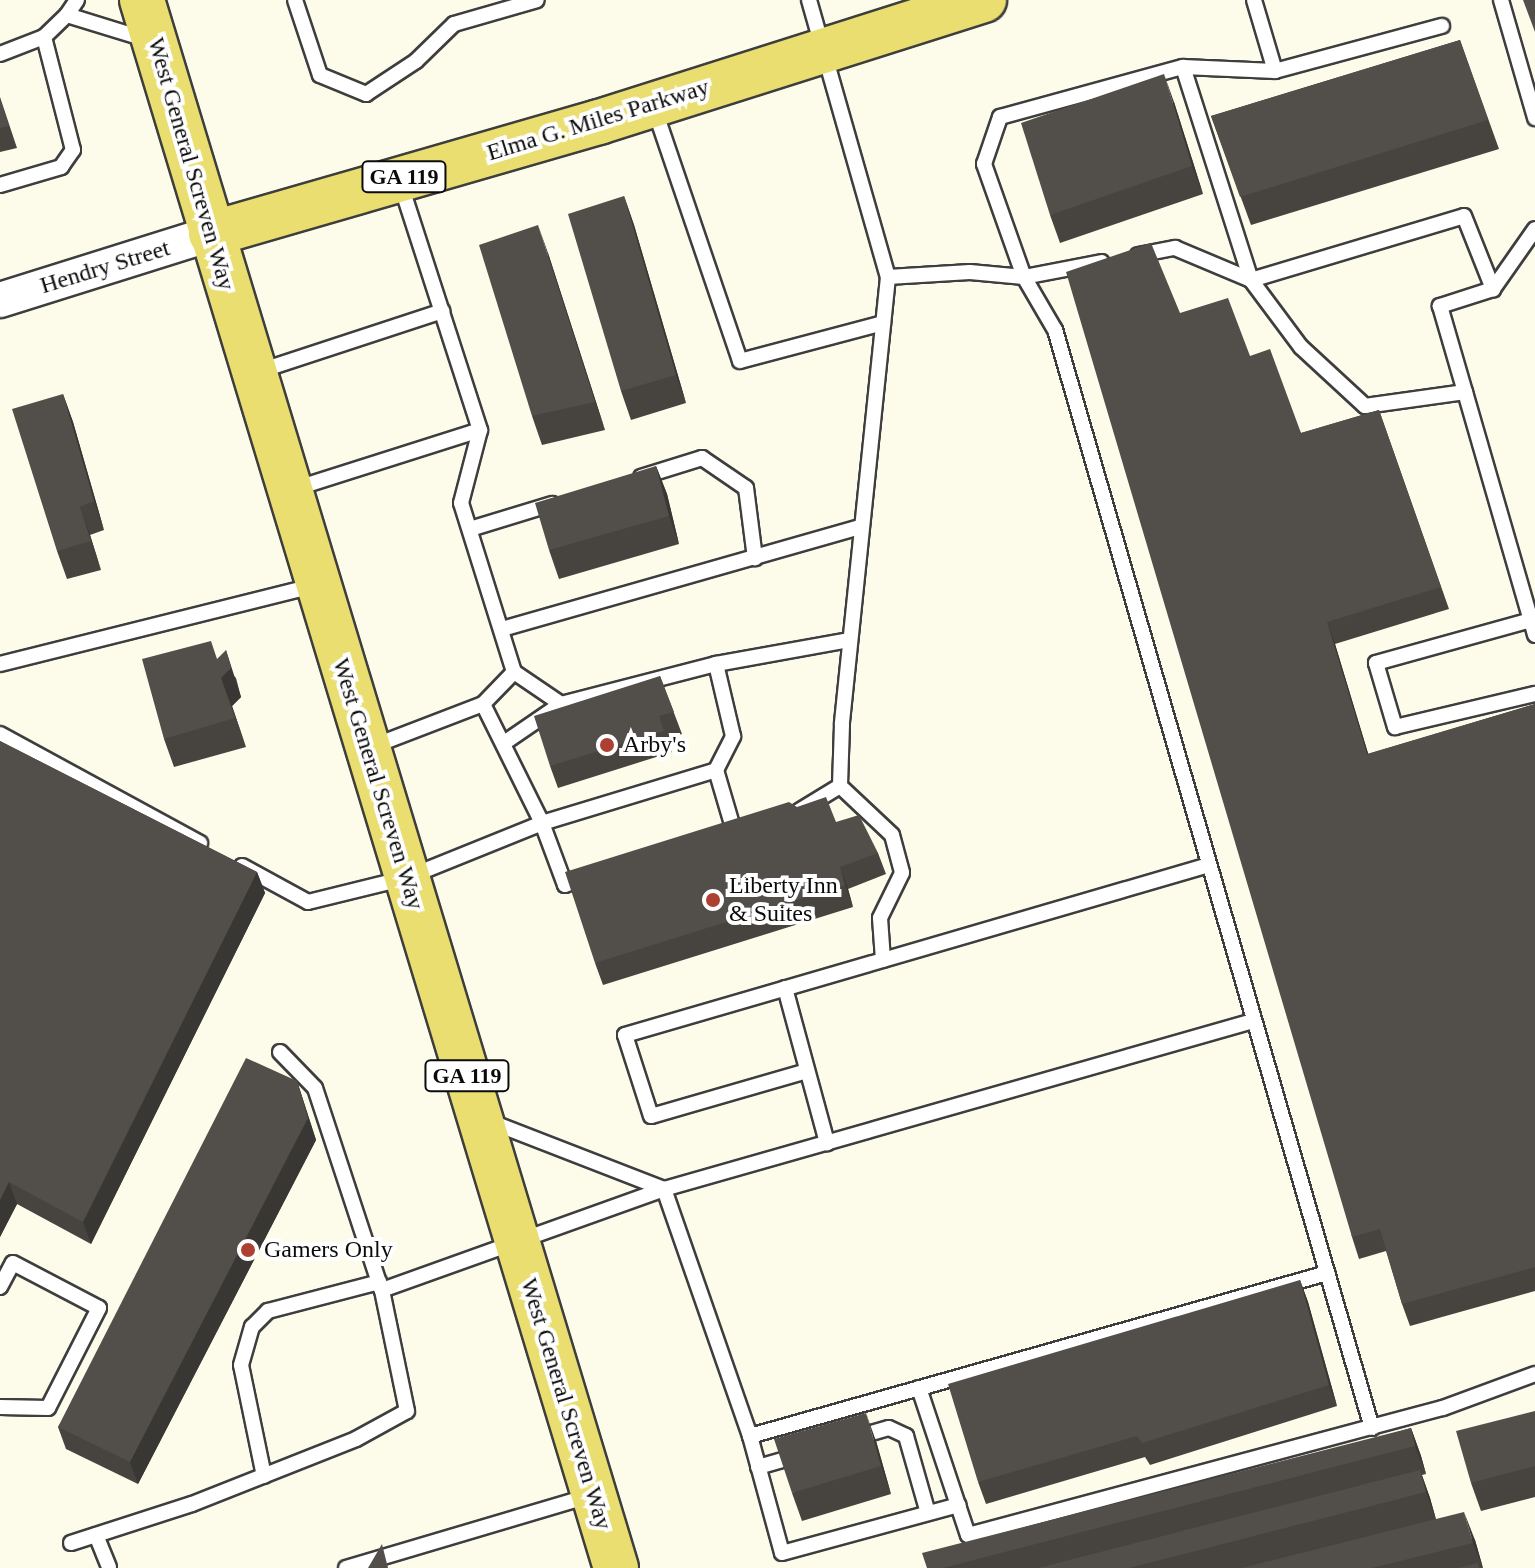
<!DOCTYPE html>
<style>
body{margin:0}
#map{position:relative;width:1535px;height:1568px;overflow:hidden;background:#fdfceb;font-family:Georgia,serif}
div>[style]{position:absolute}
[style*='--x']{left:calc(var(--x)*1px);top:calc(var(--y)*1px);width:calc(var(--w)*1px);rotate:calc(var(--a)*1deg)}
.roads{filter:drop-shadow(2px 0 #3e3e3e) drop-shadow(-2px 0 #3e3e3e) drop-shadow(0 2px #3e3e3e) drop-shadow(0 -2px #3e3e3e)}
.service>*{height:14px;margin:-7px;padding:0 7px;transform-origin:7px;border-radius:7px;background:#fff}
.tertiary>*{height:34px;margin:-17px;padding:0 17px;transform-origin:17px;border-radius:17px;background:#fff}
.primary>*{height:44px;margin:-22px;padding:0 22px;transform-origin:22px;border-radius:22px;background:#e9de6f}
.wall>*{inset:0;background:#47433f}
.shaded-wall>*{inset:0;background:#393733}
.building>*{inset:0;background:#524e49}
.dots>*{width:22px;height:22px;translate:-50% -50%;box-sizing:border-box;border:4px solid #fff;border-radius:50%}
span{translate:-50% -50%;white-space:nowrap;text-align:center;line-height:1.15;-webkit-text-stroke:8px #fff;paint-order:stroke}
.shield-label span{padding:2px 6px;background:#fff;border:2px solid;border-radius:6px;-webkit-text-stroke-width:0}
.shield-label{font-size:22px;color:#0b0b0b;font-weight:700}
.street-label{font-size:24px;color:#0b0b0b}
.poi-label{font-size:24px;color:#0b0b0b}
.left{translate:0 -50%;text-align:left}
</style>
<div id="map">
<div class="roads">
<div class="service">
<i style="--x:77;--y:0;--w:18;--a:124"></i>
<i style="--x:67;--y:15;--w:82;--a:17.1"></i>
<i style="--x:295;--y:0;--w:79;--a:71.6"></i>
<i style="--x:320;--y:75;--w:50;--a:22.4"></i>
<i style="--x:366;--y:94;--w:60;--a:-33.4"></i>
<i style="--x:416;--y:61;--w:53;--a:-44.2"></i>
<i style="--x:454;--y:24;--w:86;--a:-16.1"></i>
<i style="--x:809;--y:0;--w:288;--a:74.1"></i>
<i style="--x:888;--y:277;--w:450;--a:95.9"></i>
<i style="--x:842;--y:725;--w:61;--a:91.9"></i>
<i style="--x:1254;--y:0;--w:74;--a:73.5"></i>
<i style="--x:1501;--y:0;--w:123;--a:73.9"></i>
<i style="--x:0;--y:54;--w:47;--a:-21.1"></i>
<i style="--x:44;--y:37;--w:32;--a:-44"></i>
<i style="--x:1183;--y:67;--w:224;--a:72.3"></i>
<i style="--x:1251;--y:280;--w:222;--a:-16.7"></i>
<i style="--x:1464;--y:216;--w:79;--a:68.3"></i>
<i style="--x:1493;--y:289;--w:56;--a:162.2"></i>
<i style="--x:1440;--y:306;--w:90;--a:73.8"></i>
<i style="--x:654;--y:108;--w:267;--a:71.2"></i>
<i style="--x:740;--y:361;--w:148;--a:-14.9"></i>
<i style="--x:0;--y:185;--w:64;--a:-16.4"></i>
<i style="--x:61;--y:167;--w:21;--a:-55"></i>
<i style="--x:73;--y:150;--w:117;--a:-104.4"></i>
<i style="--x:1138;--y:255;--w:38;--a:-11"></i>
<i style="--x:1175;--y:248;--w:82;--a:22.8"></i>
<i style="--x:1251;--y:280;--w:84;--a:53.3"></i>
<i style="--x:1301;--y:347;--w:87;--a:42.7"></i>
<i style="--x:1365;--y:406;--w:101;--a:-8"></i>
<i style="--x:1465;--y:392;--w:237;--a:73.9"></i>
<i style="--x:1531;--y:620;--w:4;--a:27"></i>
<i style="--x:888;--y:277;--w:82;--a:-3.5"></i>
<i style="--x:970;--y:272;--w:54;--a:5.3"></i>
<i style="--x:1024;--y:277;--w:79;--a:-10.9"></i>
<i style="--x:1493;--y:289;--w:73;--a:-55"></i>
<i style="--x:260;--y:371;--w:192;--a:-18.2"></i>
<i style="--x:641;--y:477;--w:64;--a:-17.3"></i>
<i style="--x:702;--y:458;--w:53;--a:34.3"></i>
<i style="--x:746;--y:488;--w:71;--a:82.7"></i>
<i style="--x:294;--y:489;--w:195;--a:-17.6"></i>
<i style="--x:470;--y:529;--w:86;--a:-17"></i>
<i style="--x:502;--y:629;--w:373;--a:-15.9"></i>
<i style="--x:1535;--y:635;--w:16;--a:-105"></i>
<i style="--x:1531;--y:620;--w:161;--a:164.5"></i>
<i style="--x:1376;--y:663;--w:67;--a:73.5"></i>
<i style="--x:1395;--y:727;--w:144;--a:-13.3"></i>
<i style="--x:0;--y:664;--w:323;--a:-14"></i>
<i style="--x:514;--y:672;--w:57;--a:34.2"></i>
<i style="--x:483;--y:704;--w:133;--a:63.6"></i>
<i style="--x:542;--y:823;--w:66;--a:69.6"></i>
<i style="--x:565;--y:885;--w:21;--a:-19"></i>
<i style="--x:0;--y:734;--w:228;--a:28.6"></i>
<i style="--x:504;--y:743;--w:69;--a:-34.4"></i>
<i style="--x:561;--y:704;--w:160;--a:-14.5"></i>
<i style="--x:716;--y:664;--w:136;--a:-10.2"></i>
<i style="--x:371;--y:747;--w:120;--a:-21"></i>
<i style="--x:483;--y:704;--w:45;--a:-45.9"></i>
<i style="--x:514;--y:672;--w:177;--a:-107.4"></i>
<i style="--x:461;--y:503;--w:75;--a:-75.4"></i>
<i style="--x:480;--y:430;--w:257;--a:-107.9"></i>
<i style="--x:716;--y:770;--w:64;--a:73.6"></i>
<i style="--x:840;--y:786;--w:71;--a:43.3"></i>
<i style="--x:892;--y:835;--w:39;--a:75"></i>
<i style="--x:902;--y:873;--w:50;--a:116.1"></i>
<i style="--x:880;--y:918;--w:42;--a:85.9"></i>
<i style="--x:799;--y:811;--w:48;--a:-31.4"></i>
<i style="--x:242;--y:866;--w:75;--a:28.6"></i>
<i style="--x:308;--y:902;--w:101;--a:-13.8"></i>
<i style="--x:406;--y:878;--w:147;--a:-22"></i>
<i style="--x:542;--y:823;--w:182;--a:-16.9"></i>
<i style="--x:716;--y:770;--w:38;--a:-63"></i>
<i style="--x:733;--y:736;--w:74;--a:-103.3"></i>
<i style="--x:785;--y:988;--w:161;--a:74.8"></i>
<i style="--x:1253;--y:1021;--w:612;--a:164.08"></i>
<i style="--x:664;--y:1189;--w:262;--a:70.8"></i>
<i style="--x:750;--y:1436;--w:600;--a:-15.77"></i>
<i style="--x:280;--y:1052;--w:50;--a:45.8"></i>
<i style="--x:315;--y:1088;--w:212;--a:71.8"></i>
<i style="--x:807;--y:1071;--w:162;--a:163.9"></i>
<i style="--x:651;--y:1116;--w:85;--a:-107.8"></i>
<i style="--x:625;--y:1035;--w:608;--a:-16.23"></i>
<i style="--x:0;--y:1287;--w:27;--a:-62"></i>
<i style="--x:13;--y:1263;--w:97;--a:27.6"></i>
<i style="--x:99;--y:1308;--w:112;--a:117"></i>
<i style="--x:48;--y:1408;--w:48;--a:-178.8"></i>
<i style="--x:919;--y:1388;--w:155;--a:71.6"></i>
<i style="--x:968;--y:1535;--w:492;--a:-15"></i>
<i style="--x:1443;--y:1408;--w:98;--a:-20.3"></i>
<i style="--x:1372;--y:1428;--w:1143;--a:-106.1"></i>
<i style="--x:1055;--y:330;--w:61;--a:-120.3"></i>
<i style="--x:1024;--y:277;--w:120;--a:-109.5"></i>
<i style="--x:984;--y:164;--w:50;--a:-71.2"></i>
<i style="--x:1000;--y:117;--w:190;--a:-15.3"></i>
<i style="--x:1183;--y:67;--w:92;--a:2.5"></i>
<i style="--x:1275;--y:71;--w:173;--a:-15.1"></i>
<i style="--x:750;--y:1436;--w:121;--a:74.7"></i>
<i style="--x:782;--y:1553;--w:183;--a:-15.2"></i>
<i style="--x:854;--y:1438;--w:36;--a:-16"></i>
<i style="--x:889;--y:1428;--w:19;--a:25"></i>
<i style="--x:906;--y:1436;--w:80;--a:74.1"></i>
<i style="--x:758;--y:1467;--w:40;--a:-16"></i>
<i style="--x:264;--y:1476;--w:113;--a:-101.7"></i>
<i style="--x:241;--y:1365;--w:40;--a:-74"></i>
<i style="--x:252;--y:1327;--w:23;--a:-45"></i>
<i style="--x:268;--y:1311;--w:115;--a:-14.6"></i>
<i style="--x:96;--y:1535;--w:35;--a:68"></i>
<i style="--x:71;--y:1543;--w:127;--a:-17.9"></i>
<i style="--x:192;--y:1504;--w:176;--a:-21.6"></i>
<i style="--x:356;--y:1439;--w:58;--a:-28.8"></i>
<i style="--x:407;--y:1411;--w:124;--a:-101.7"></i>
<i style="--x:382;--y:1290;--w:300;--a:-19.7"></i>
<i style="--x:664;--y:1189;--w:188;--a:-158.8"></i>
<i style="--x:346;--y:1568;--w:253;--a:-16.5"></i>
</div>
<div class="tertiary">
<i style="--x:0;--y:300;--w:221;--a:-17.4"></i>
</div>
<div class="primary">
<i style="--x:142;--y:0;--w:1638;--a:73.18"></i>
<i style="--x:211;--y:234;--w:404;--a:-16.1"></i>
<i style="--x:599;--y:122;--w:404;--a:-17.6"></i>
</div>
</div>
<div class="wall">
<i style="clip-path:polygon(1460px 40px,1499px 149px,1251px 225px,1211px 116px)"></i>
<i style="clip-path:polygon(0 97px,17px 148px,0 152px)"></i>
<i style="clip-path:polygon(1174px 102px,1203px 194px,1060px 243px,1050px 215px)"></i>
<i style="clip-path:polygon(624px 196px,634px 225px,686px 403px,631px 420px,621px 391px)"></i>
<i style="clip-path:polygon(548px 253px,605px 430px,542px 445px,532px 416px)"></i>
<i style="clip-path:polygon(1180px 313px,1250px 356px,1301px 433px,1379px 410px,1449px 609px,1335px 644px,1368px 754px,1535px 704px,1535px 1291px,1410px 1326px,1402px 1304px,1386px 1251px,1359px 1259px,1352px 1237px)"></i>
<i style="clip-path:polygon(63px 394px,73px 422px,104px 530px,90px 535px,101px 570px,67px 579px,57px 551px)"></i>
<i style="clip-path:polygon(656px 466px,667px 494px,679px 544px,559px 579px,549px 550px)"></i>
<i style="clip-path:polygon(218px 659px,236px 678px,241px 697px,232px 706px,246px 747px,174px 767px,164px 739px)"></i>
<i style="clip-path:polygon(660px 676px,682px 734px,667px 738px,672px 752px,558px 788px,550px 766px)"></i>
<i style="clip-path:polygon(0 741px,257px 872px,265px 893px,91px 1244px,17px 1204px,0 1237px)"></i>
<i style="clip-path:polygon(797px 807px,836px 822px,878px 853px,886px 874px,848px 889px,853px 907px,603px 985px,595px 963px)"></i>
<i style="clip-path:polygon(297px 1081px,316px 1140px,138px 1484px,66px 1449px,58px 1427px)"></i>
<i style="clip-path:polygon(1300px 1280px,1308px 1302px,1337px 1406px,1150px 1465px,1145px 1457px,986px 1504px,978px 1482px)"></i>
<i style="clip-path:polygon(1535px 1411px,1535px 1497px,1481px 1511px,1471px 1483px)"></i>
<i style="clip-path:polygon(1411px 1428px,1421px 1456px,1426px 1474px,1422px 1475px,1430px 1498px,1436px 1519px,1475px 1540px,1483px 1568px,927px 1568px)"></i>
<i style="clip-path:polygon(876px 1441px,891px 1494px,802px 1521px,792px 1493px)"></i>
</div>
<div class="shaded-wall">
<i style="clip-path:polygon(1164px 74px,1174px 102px,1203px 194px,1192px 166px)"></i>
<i style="clip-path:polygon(624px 196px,634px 225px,686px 403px,676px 375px)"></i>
<i style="clip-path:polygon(538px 225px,548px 253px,605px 430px,595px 402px)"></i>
<i style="clip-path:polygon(63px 394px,73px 422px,104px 530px,94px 501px)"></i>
<i style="clip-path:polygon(656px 466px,667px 494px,679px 544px,669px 516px)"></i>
<i style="clip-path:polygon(80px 507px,90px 535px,101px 570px,91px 541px)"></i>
<i style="clip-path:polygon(1327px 622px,1335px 644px,1375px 776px,1367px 754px)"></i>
<i style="clip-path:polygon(226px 650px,241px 697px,232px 706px,246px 747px,221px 678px,223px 676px)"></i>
<i style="clip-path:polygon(840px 867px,848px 889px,853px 907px,845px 885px)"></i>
<i style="clip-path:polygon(257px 872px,265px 893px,91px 1244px,83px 1222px)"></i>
<i style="clip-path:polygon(297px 1081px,316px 1140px,138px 1484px,130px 1462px)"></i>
<i style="clip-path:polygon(9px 1182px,17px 1204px,0 1237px,0 1200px)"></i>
<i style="clip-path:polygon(1300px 1280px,1308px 1302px,1337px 1406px,1329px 1385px)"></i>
<i style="clip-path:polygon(866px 1413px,876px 1441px,891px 1494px,881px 1466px)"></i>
<i style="clip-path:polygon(1411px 1428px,1421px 1456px,1426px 1474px,1415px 1446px)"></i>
<i style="clip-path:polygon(1420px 1470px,1430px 1498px,1436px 1520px,1426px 1492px)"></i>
<i style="clip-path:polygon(1464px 1512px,1475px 1540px,1483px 1568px,1473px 1543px)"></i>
</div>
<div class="building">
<i style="clip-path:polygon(1523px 0,1535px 0,1535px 32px)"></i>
<i style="clip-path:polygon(1460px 40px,1488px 120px,1240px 197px,1211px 116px)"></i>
<i style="clip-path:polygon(1164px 74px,1192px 166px,1050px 215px,1021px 123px)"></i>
<i style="clip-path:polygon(0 99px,9px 126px,0 128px)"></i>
<i style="clip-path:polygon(624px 196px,676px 375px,621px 391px,568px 214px)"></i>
<i style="clip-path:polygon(538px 225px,595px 402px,532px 416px,479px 245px)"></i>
<i style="clip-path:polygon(1151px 243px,1180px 313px,1228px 298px,1250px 356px,1270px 349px,1301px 433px,1379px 410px,1441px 587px,1327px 622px,1367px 754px,1535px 704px,1535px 1267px,1402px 1304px,1380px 1229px,1352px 1237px,1066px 272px)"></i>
<i style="clip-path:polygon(63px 394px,94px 501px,80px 507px,91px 541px,57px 551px,12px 409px)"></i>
<i style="clip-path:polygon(656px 466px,669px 516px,549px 550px,535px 503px)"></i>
<i style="clip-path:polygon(211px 641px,217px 659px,226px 650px,231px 668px,221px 678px,235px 718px,164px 739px,142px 659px)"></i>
<i style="clip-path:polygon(660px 676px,674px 712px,659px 716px,664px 731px,550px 766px,534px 716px)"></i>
<i style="clip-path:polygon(0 741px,257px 872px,83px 1222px,9px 1182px,0 1200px)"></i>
<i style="clip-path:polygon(826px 797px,836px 822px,859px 815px,878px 853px,840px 867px,845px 885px,595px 963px,565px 872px,789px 802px,797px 807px)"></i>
<i style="clip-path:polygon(246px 1058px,297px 1081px,308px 1118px,130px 1462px,58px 1427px)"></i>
<i style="clip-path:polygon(1300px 1280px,1329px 1385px,1142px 1443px,1137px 1436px,978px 1482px,948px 1384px)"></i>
<i style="clip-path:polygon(1535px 1411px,1535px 1466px,1471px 1483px,1456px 1431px)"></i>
<i style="clip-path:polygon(866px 1413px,881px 1466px,792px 1493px,774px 1439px)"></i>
<i style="clip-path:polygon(1411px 1428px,1415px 1446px,943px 1568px,927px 1568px,922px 1553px)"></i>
<i style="clip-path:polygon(1420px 1470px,1426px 1492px,1129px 1568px,1038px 1568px)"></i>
<i style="clip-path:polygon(1464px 1512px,1473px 1543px,1372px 1568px,1242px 1568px)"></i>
<i style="clip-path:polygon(382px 1544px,388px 1568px,368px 1568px)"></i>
<i style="clip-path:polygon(1478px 1563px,1479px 1568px,1458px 1568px)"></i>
</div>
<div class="dots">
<i style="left:607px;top:745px;background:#ab4033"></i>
<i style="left:713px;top:900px;background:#ab4033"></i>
<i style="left:248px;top:1250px;background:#ab4033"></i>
</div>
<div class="shield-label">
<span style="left:404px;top:177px">GA 119</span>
<span style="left:467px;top:1076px">GA 119</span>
</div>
<div class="street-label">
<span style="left:598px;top:120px;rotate:-17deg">Elma G. Miles Parkway</span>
<span style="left:191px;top:164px;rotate:74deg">West General Screven Way</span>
<span style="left:105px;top:267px;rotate:-17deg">Hendry Street</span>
<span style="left:378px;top:784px;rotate:73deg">West General Screven Way</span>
<span style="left:566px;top:1404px;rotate:73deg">West General Screven Way</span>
</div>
<div class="poi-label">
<span class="left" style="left:623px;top:745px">Arby's</span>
<span class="left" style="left:729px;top:900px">Liberty Inn<br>&amp; Suites</span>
<span class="left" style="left:264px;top:1250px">Gamers Only</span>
</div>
</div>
